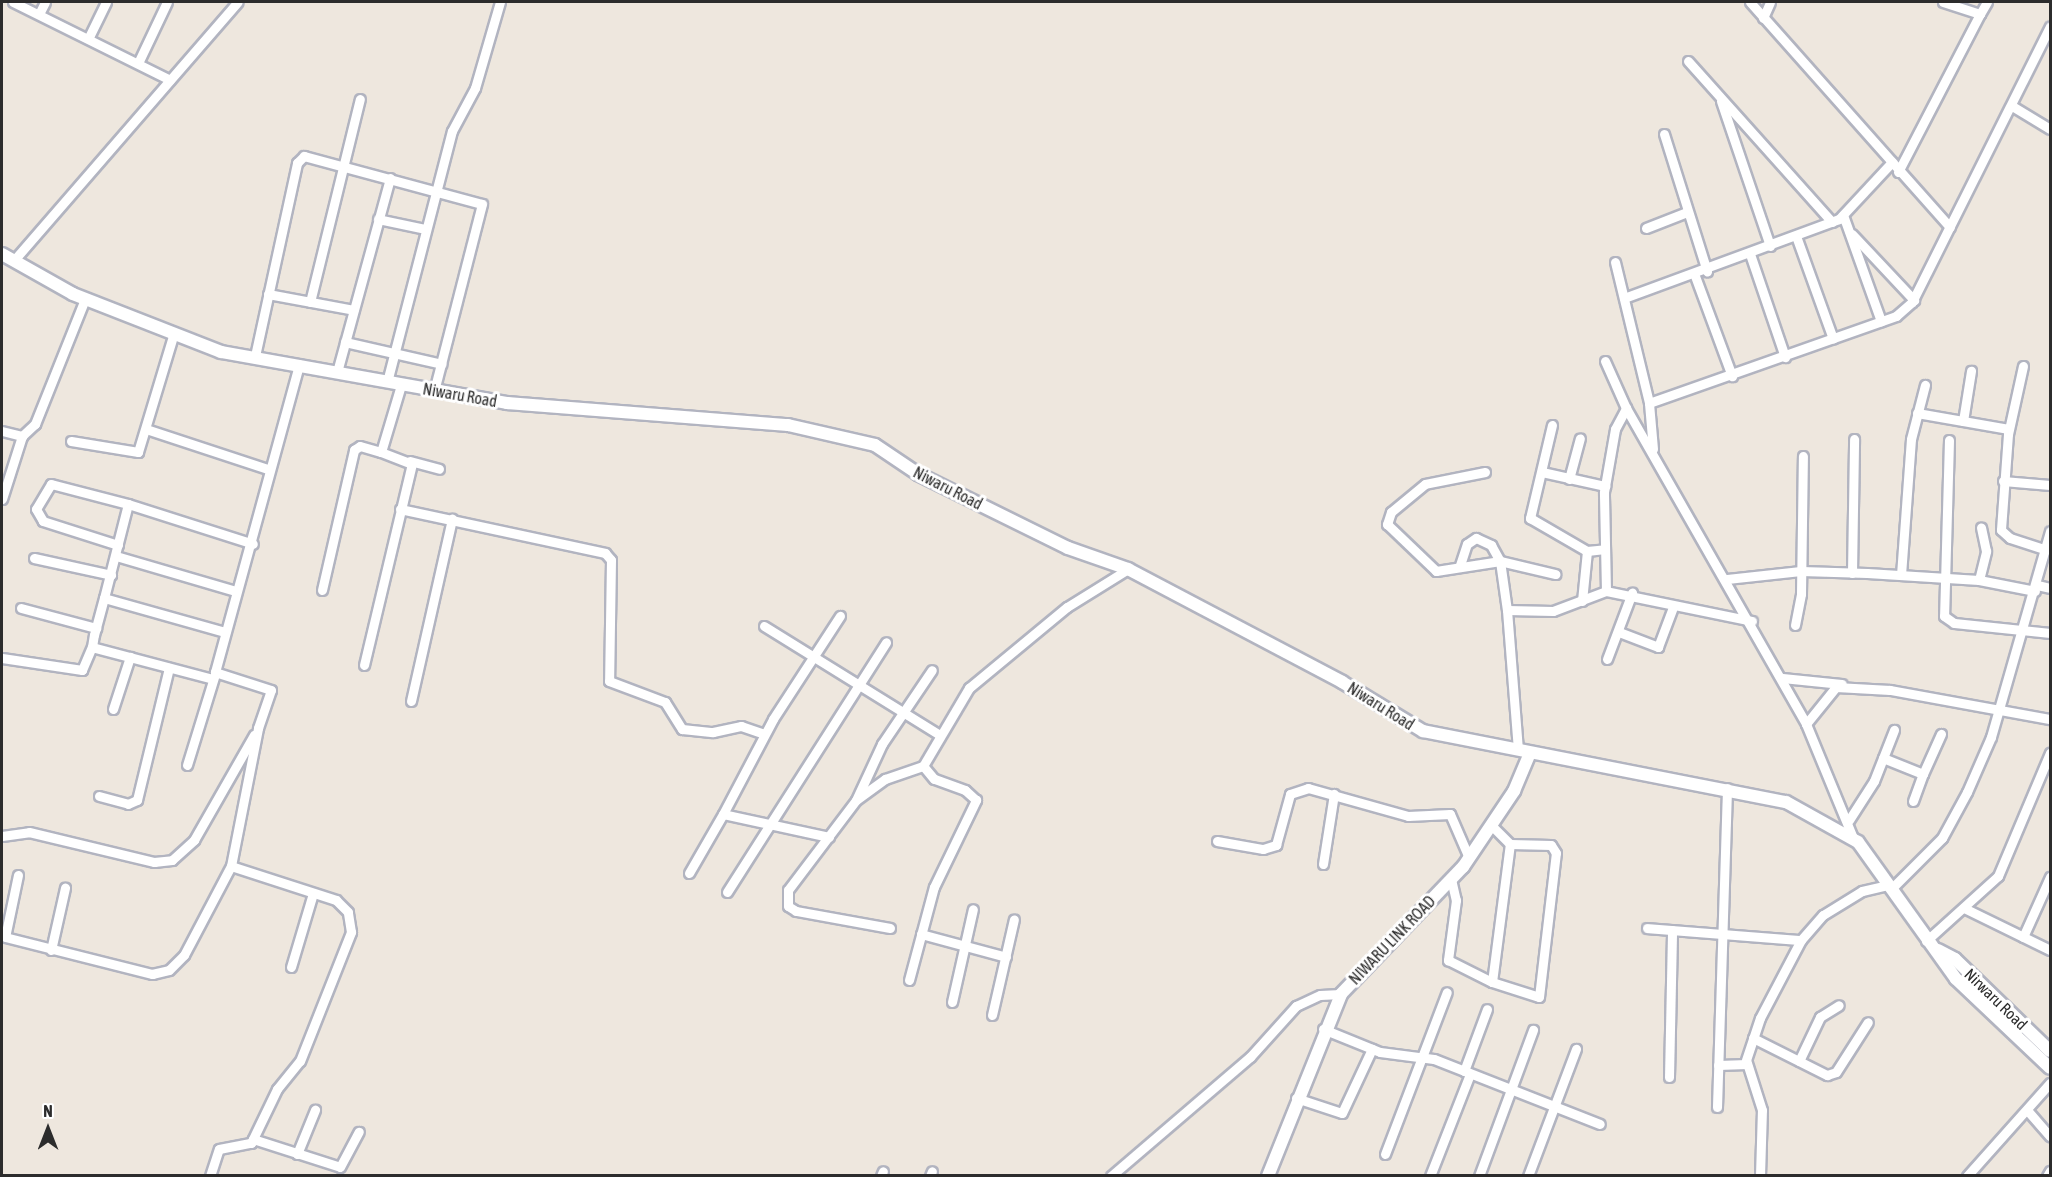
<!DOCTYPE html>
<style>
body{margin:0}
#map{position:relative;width:2052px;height:1177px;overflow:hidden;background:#eee7de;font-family:"Asap Condensed",sans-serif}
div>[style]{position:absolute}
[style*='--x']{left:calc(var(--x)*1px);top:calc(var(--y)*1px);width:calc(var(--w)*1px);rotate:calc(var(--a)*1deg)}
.roads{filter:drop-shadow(2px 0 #b2b4c0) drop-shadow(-2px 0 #b2b4c0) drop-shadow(0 2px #b2b4c0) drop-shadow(0 -2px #b2b4c0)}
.street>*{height:9px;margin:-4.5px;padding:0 4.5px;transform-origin:4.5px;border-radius:4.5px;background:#fff}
.secondary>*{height:12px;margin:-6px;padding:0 6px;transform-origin:6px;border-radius:6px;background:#fff}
span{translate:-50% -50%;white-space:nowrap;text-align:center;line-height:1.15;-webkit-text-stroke:6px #fff;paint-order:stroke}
.street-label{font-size:16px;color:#2c2c2c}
.frame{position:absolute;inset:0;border:3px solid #2c2c2c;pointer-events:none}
.north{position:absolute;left:18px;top:1099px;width:60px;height:60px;-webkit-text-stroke:4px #fff;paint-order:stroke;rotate:0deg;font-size:16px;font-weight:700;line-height:24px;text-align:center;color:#2c2c2c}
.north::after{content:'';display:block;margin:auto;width:21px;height:27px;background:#2c2c2c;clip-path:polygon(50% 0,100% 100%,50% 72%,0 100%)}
</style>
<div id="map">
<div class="roads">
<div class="street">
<i style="--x:13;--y:2;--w:175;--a:26.4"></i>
<i style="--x:1750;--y:2;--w:301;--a:48.4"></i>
<i style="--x:39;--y:14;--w:13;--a:-63"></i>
<i style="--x:1980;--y:14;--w:14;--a:-60"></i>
<i style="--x:1763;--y:18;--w:17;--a:-66"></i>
<i style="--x:89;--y:37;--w:39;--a:-64"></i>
<i style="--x:139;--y:61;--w:65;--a:-64.6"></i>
<i style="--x:1688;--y:61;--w:216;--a:48.2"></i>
<i style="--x:1721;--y:101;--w:153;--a:71.3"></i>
<i style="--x:2012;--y:106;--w:44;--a:31.2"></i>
<i style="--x:1664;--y:134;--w:144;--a:72.6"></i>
<i style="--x:1898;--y:172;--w:178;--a:-62.6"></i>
<i style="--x:1980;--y:14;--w:39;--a:-162"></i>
<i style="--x:1843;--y:215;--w:113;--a:70.3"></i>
<i style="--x:378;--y:219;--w:48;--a:12"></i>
<i style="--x:1646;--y:228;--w:44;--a:-21.3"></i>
<i style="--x:1852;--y:234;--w:91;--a:46.8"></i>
<i style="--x:1796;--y:236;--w:109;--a:70.2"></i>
<i style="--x:1750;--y:254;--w:109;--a:71.2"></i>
<i style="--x:15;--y:259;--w:340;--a:-49.1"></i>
<i style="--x:1615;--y:262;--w:145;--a:76.4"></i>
<i style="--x:1695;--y:276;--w:107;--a:69.7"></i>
<i style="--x:268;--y:294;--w:87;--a:10.5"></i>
<i style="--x:1624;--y:298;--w:229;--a:-20.2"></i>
<i style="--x:1839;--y:219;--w:78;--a:-47.1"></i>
<i style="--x:310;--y:302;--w:209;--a:-76.2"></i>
<i style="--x:345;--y:342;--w:99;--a:12.8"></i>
<i style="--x:255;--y:356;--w:198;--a:-77.7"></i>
<i style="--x:297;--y:163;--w:10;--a:-45"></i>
<i style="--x:304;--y:156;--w:184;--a:15.1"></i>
<i style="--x:482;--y:204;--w:193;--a:104.4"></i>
<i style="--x:1605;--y:361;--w:51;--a:65.9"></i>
<i style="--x:2023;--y:366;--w:70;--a:102.4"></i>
<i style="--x:2008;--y:434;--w:96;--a:94.2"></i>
<i style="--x:2001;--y:530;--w:12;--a:42"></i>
<i style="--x:2010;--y:538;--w:38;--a:18"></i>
<i style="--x:337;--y:372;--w:201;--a:-74.7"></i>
<i style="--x:387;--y:382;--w:259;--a:-75.5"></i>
<i style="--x:452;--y:131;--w:49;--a:-61.9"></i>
<i style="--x:475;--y:88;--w:90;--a:-73.8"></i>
<i style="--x:1917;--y:413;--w:93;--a:9.9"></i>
<i style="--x:1963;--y:421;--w:51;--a:-80.9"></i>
<i style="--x:1552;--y:425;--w:96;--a:103.3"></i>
<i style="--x:1530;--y:518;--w:66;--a:30.1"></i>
<i style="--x:1587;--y:551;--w:18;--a:-6"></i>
<i style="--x:146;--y:429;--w:128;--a:18.2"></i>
<i style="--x:2;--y:431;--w:21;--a:14"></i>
<i style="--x:22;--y:436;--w:18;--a:-43"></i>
<i style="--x:35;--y:424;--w:135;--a:-68.2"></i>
<i style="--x:1949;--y:440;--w:176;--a:91.6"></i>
<i style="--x:1944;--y:616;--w:12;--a:35"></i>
<i style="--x:1954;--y:623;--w:97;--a:5.9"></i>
<i style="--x:71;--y:441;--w:68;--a:9.3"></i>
<i style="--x:138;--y:452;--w:121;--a:-73.2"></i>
<i style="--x:1653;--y:449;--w:46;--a:-95"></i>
<i style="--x:1649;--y:403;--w:262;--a:-19.4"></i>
<i style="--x:1896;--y:316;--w:21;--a:-41"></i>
<i style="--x:1912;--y:302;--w:308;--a:-63.4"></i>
<i style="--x:410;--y:461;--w:30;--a:15"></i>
<i style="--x:1485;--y:472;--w:61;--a:168.7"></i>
<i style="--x:1425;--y:484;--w:44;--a:140.5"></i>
<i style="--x:1391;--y:512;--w:13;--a:108"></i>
<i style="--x:1387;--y:524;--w:68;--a:43.8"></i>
<i style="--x:1436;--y:571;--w:65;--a:-8.9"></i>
<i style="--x:1500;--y:561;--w:49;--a:81.9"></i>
<i style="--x:1542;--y:472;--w:65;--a:12.5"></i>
<i style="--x:1569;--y:479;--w:42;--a:-75"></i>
<i style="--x:2003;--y:481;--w:47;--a:4.9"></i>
<i style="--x:2;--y:499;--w:66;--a:-72.4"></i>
<i style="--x:400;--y:509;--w:210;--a:12.1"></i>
<i style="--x:605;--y:553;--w:9;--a:49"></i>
<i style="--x:611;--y:560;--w:121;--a:90.9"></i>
<i style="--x:609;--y:681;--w:60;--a:20.6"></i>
<i style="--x:665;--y:702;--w:32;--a:58"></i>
<i style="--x:682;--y:729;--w:31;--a:6"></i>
<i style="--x:713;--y:732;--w:29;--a:-12"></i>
<i style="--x:741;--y:726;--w:24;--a:19"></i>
<i style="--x:118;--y:545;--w:79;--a:-162.3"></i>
<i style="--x:43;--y:521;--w:14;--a:-120"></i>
<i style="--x:36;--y:509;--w:29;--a:-59"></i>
<i style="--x:51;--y:484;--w:80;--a:14.6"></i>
<i style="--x:116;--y:556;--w:125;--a:16.3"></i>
<i style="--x:34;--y:558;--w:79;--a:12.4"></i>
<i style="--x:1460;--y:565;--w:22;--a:-72"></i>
<i style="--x:1467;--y:544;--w:11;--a:-34"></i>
<i style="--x:1476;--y:538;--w:17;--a:25"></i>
<i style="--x:1491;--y:545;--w:18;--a:61"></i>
<i style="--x:1500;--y:561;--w:57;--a:13.3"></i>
<i style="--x:1852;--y:573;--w:134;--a:-89.1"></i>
<i style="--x:1901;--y:575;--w:136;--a:-85.8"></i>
<i style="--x:1911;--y:439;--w:56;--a:-75.5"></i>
<i style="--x:1727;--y:579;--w:74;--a:-6.2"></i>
<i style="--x:1801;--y:571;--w:66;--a:1.7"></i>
<i style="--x:1867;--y:573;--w:112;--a:3.6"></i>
<i style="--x:1979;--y:580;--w:57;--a:11.1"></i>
<i style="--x:1979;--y:580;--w:30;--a:-76"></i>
<i style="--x:1986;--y:551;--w:24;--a:-102"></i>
<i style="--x:2037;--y:585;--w:13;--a:13"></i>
<i style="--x:322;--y:590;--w:144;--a:-77.1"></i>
<i style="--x:354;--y:450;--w:7;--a:-34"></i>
<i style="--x:360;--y:446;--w:22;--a:16"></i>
<i style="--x:1606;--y:591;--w:99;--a:-91.2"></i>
<i style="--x:1604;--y:492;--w:64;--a:-80.1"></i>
<i style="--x:1615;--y:429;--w:24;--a:-62"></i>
<i style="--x:1626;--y:408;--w:364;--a:60.3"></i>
<i style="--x:104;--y:598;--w:97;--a:-75.7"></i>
<i style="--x:128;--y:504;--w:131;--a:17.7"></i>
<i style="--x:1582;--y:601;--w:50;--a:-84.3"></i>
<i style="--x:21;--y:608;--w:78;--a:14.9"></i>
<i style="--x:1795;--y:625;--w:32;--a:-79"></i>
<i style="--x:1801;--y:594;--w:138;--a:-89.2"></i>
<i style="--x:764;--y:626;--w:205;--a:31.8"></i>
<i style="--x:1619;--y:632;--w:42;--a:21"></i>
<i style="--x:1658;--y:647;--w:43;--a:-69.4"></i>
<i style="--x:2;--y:658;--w:81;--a:8.5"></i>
<i style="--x:82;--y:670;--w:25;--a:-67"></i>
<i style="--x:1607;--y:659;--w:71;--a:-69.3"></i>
<i style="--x:364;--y:665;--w:207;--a:-76.6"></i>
<i style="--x:412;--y:464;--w:33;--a:-159"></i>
<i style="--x:381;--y:452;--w:70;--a:-73.4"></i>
<i style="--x:1782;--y:678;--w:60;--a:5.7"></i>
<i style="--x:213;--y:679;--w:125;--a:-165.2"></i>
<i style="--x:92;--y:647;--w:12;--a:-81"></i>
<i style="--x:94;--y:635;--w:38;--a:-75"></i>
<i style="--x:104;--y:598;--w:126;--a:15.7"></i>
<i style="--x:411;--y:701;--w:187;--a:-77.3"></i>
<i style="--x:113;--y:709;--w:55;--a:-71.9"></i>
<i style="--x:1518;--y:750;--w:140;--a:-94.5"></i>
<i style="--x:1507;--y:610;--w:46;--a:1.2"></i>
<i style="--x:1553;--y:611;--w:57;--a:-20.7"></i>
<i style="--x:1606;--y:591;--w:149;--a:11.6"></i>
<i style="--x:1883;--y:758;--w:43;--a:21.8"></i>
<i style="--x:1923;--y:774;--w:44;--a:-65.8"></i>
<i style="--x:187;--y:765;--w:95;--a:-72.9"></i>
<i style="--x:99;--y:796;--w:30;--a:15"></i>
<i style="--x:128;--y:804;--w:10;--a:-24"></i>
<i style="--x:137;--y:800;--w:136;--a:-76.4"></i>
<i style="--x:857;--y:798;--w:60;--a:-65.2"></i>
<i style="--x:882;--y:744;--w:89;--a:-56"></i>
<i style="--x:1913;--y:801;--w:29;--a:-70"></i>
<i style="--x:1849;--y:820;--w:46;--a:-57.3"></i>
<i style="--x:1874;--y:781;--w:55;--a:-68.6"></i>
<i style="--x:2;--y:836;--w:27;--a:-8"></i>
<i style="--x:29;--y:832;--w:129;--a:13.5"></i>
<i style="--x:154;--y:862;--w:18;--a:-6"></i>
<i style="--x:172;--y:860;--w:30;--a:-42"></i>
<i style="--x:194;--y:840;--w:121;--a:-60.3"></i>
<i style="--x:829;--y:837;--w:108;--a:-167.8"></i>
<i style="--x:723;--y:814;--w:107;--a:-62.2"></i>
<i style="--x:773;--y:719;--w:123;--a:-57"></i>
<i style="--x:1853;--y:838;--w:123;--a:-112.4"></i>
<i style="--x:1806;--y:724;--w:48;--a:-51"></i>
<i style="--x:1836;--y:687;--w:54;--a:3.2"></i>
<i style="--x:1890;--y:690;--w:163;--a:10.3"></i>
<i style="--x:1217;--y:841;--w:47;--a:9.9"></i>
<i style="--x:1263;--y:849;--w:14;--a:-17"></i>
<i style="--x:1276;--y:845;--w:53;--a:-74.6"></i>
<i style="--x:1290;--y:794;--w:19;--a:-18"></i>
<i style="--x:1308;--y:788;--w:104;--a:15.6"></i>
<i style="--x:1408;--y:816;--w:42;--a:-2.7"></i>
<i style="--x:1450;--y:814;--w:48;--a:66.6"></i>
<i style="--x:1323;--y:864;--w:71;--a:-81.1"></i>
<i style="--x:689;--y:873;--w:68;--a:-60"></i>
<i style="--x:18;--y:875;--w:63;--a:101.8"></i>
<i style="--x:5;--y:937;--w:152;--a:14.1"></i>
<i style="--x:152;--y:974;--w:17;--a:-13"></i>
<i style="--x:169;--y:970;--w:21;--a:-45"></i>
<i style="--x:184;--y:955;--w:101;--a:-62.2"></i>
<i style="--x:1451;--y:879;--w:22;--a:77"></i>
<i style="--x:1456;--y:900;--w:61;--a:97.6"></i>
<i style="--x:1448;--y:960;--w:49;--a:26.6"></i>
<i style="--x:1492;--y:982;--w:139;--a:-82.6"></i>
<i style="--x:1510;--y:844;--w:27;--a:-135"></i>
<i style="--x:1892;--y:888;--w:71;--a:-45"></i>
<i style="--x:1942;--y:838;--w:52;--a:-61.5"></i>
<i style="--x:1967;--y:792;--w:60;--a:-66.4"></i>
<i style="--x:1991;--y:737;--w:214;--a:-74"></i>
<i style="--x:727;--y:892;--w:296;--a:-57.5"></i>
<i style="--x:1964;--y:908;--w:96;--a:26"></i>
<i style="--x:890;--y:928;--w:96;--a:-169.7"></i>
<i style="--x:796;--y:911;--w:9;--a:-148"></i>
<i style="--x:788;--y:906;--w:16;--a:-90"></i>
<i style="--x:788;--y:890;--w:113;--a:-52.9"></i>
<i style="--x:856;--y:800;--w:36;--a:-36"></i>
<i style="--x:885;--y:779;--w:40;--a:-18.9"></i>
<i style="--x:923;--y:766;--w:91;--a:-59.5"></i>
<i style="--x:969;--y:688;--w:127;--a:-39.6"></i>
<i style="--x:1067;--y:607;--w:72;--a:-31.9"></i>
<i style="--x:1647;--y:928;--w:154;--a:4.5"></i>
<i style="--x:921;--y:934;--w:88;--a:15.1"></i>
<i style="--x:2023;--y:937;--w:66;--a:-65.8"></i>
<i style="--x:1926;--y:941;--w:97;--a:-42.1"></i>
<i style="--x:1998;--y:876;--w:134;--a:-67.1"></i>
<i style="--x:51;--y:950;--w:64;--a:-77.3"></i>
<i style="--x:291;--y:967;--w:77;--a:-73.4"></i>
<i style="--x:909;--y:980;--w:96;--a:-75"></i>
<i style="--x:934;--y:887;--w:97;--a:-64.2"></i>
<i style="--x:976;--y:800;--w:15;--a:-138"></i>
<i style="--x:965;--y:790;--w:33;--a:-160"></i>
<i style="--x:934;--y:779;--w:17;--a:-130"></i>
<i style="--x:1492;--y:982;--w:49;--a:17.7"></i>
<i style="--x:1539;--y:997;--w:145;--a:-83.3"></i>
<i style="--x:1556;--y:853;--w:9;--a:-122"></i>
<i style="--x:1551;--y:845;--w:41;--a:-178.6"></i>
<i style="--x:952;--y:1002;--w:95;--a:-77.3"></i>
<i style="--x:992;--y:1015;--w:98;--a:-77.1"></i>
<i style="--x:1323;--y:1029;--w:61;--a:22"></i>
<i style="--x:1380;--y:1052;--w:54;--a:7.4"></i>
<i style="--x:1434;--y:1059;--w:178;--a:21.4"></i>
<i style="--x:1753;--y:1038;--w:83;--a:26.6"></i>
<i style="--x:1827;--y:1075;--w:9;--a:-18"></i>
<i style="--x:1836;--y:1072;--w:59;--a:-57.4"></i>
<i style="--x:1799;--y:1061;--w:49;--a:-64.5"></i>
<i style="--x:1820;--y:1017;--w:22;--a:-32"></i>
<i style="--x:1718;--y:1065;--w:29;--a:-2"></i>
<i style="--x:1464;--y:1071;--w:66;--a:-69.6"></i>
<i style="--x:1669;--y:1077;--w:147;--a:-88.8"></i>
<i style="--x:1296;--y:1098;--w:48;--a:18.1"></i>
<i style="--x:1342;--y:1113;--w:71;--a:-64.9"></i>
<i style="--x:1717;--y:1107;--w:319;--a:-88.2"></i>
<i style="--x:2027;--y:1110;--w:35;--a:49"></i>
<i style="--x:253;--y:1139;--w:91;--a:17.8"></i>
<i style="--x:340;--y:1167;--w:40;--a:-62"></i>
<i style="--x:297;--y:1154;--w:48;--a:-67.8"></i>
<i style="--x:1385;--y:1154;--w:173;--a:-69.1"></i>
<i style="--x:210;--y:1176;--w:28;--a:-72"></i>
<i style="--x:219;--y:1149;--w:33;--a:-11"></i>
<i style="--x:251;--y:1143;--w:60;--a:-64.3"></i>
<i style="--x:277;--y:1089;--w:36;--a:-51"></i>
<i style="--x:300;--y:1061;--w:139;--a:-68.4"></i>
<i style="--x:351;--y:932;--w:20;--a:-99"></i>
<i style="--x:348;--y:912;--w:17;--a:-135"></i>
<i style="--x:336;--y:900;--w:110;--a:-162.1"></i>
<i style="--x:231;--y:866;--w:141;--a:-78.9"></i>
<i style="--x:258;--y:728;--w:40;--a:-71.1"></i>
<i style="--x:271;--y:690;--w:59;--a:-162.2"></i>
<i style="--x:215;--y:672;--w:319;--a:-74.7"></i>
<i style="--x:881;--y:1176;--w:5;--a:-68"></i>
<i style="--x:930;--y:1176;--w:5;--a:-68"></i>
<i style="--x:1111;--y:1176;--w:183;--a:-40.6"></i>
<i style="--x:1250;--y:1057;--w:69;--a:-48"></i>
<i style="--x:1296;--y:1006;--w:26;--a:-25"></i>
<i style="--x:1320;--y:995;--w:21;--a:-3"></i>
<i style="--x:1430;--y:1176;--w:110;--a:-68.6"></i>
<i style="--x:1479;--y:1176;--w:156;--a:-69.7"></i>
<i style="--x:1528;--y:1176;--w:136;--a:-69.3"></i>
<i style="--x:1760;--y:1176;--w:66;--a:-88.3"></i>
<i style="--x:1762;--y:1110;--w:52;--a:-107.7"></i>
<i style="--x:1746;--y:1060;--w:44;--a:-71.6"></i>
<i style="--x:1760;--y:1018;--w:88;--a:-62.3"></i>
<i style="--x:1801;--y:940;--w:33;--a:-49"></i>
<i style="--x:1823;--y:915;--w:46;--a:-31.6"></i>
<i style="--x:1862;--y:891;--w:27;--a:-13"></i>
<i style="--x:1967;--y:1176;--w:125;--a:-48.3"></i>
<i style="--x:2047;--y:1176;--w:6;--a:-59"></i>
</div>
<div class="secondary">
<i style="--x:2;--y:254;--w:81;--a:29.4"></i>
<i style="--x:73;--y:294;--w:159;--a:21.4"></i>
<i style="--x:221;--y:352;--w:291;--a:10.1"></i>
<i style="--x:507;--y:403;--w:282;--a:4.5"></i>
<i style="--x:788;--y:425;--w:89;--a:12.9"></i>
<i style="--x:875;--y:445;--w:52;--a:34"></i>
<i style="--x:918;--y:474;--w:167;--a:26.3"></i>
<i style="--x:1068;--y:548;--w:64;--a:19.3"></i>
<i style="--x:1128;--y:569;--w:242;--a:27.8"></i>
<i style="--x:1342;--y:682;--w:95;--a:31.2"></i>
<i style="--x:1423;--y:731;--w:370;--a:11.1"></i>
<i style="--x:1786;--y:802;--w:82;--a:29.1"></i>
<i style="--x:1858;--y:842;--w:168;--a:54.4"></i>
<i style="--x:1956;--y:979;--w:129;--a:43.4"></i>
<i style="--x:1938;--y:950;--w:19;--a:28"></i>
<i style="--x:1955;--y:959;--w:132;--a:44.1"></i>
<i style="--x:1268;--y:1176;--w:196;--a:-68.1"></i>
<i style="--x:1341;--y:994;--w:176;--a:-46.2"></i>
<i style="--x:1463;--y:867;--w:92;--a:-56.1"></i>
<i style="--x:1514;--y:791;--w:41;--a:-67.2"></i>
</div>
</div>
<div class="street-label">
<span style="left:460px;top:395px;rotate:10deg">Niwaru Road</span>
<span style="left:948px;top:488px;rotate:27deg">Niwaru Road</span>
<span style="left:1381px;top:706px;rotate:32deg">Niwaru Road</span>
<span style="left:1392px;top:940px;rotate:-46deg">NIWARU LINK ROAD</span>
<span style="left:1996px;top:999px;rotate:44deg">Nirwaru Road</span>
</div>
<div class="frame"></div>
<div class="north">N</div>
</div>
